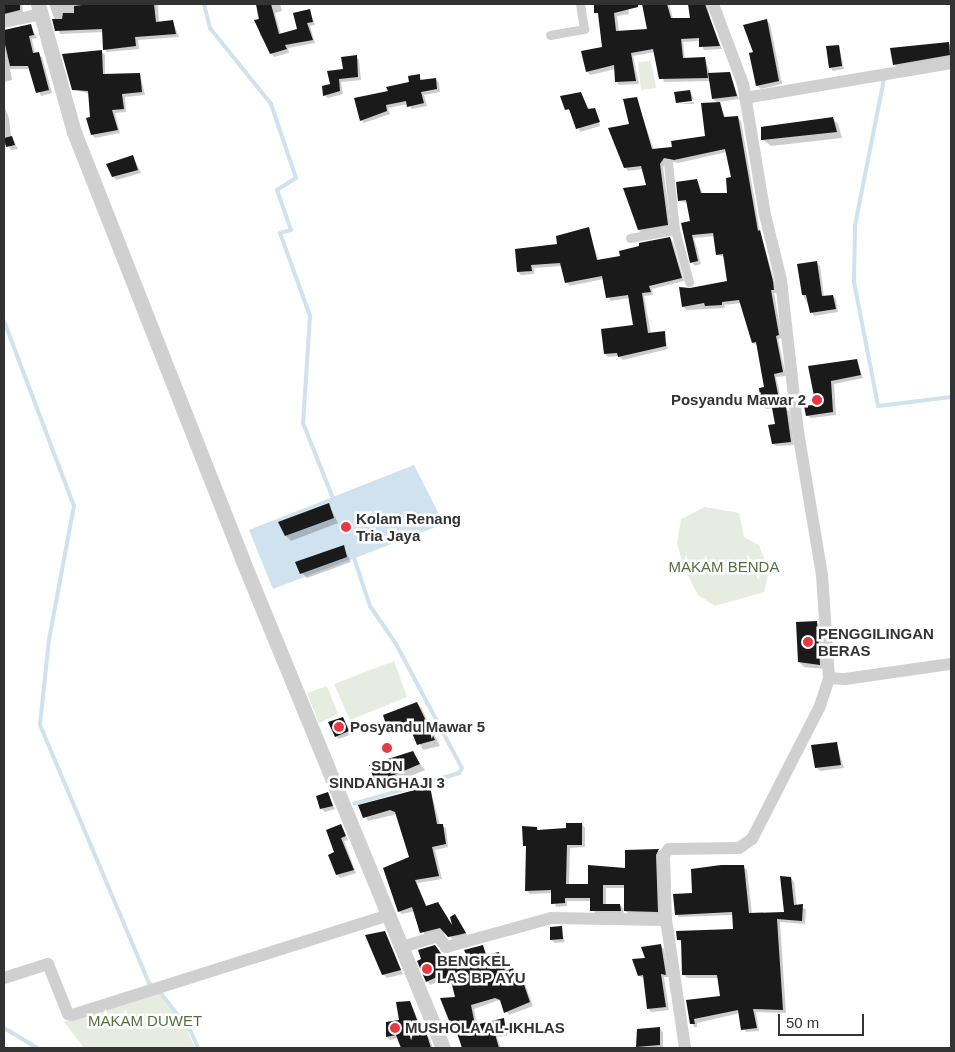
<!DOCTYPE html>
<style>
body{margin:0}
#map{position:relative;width:955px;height:1052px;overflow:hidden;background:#fff;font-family:Helvetica,sans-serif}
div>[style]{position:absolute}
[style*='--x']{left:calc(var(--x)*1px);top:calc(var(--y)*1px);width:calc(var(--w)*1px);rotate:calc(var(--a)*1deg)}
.green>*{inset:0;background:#e6ecdf}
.water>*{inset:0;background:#cfe2ee}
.shadow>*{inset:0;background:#0003}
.stream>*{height:4px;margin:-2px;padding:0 2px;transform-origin:2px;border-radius:2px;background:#cfe2ee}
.building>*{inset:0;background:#1a1a1a}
.pedestrian>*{height:9px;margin:-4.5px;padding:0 4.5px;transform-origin:4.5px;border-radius:4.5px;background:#d0d0d0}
.minor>*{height:12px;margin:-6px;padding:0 6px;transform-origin:6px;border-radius:6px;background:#d0d0d0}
.tertiary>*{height:15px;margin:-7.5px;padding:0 7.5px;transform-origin:7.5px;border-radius:7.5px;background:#d0d0d0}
.dots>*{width:14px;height:14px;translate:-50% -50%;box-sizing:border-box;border:2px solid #fff;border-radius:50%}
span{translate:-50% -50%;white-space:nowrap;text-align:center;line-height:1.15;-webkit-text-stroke:5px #fff;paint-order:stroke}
.poi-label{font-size:15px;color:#333;font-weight:700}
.right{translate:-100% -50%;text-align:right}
.left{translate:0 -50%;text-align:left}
.park-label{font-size:15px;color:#56703f}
.frame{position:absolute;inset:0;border:5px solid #333;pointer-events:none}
.scale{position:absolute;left:778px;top:1014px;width:86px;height:22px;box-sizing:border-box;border:2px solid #333;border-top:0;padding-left:6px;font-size:15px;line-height:18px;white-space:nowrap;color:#333;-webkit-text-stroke:4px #fff;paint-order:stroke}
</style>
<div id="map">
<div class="green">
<i style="clip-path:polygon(651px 61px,656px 88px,641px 90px,638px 62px)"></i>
<i style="clip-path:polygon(705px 507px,739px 513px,744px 537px,759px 545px,769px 571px,764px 592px,715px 606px,698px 595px,684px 568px,677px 543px,681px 519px)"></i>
<i style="clip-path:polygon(394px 661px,407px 697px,350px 720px,334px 684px)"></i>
<i style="clip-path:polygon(327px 686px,338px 714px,319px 723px,307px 693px)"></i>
<i style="clip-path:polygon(155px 989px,186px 1028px,195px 1048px,84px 1048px,64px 1022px)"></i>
</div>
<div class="water">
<i style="clip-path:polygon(414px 465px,444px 524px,273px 589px,249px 530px)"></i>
</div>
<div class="shadow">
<i style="clip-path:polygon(4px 4px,22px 4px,23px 13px,4px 18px)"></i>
<i style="clip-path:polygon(49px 4px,105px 4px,105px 7px,158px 4px,159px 23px,173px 22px,179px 37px,138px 40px,139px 49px,107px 52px,104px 49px,103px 32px,60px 34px)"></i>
<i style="clip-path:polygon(256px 4px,280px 4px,282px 11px,275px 13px,281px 35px,298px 30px,310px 11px,315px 25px,310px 26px,315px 43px,288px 48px,289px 53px,274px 57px,260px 35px)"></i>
<i style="clip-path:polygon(596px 4px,628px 4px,629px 14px,617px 16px,619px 32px,649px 30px,643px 4px,669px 4px,673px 19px,692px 19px,690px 4px,707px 4px,710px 19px,722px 49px,704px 50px,700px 41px,683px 42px,685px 59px,705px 58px,710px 74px,729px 73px,739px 99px,718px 102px,726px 118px,737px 117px,741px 121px,760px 232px,776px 286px,777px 293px,774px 293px,782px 338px,778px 339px,786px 376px,776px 377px,783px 408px,789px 411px,794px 445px,776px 446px,773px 443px,776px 425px,774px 408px,766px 409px,763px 405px,766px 388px,758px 346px,753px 343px,741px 303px,724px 305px,725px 308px,687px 310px,683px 307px,690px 289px,728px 282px,725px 257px,718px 255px,715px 236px,694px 238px,701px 264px,695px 266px,692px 262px,692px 223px,688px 203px,679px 201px,697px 180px,703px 194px,729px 194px,732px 178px,727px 152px,678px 163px,668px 161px,663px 167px,671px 228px,642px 233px,639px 230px,648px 186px,643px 169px,628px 171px,625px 167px,636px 98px,654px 150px,673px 148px,706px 138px,718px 103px,713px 99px,711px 81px,664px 82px,655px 52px,633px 56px,639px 84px,619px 85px,616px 81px,616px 69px,590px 75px,587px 71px,603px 48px)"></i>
<i style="clip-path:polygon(767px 21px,770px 24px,782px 84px,761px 89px,757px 86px,755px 53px)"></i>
<i style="clip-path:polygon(31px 26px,37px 38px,32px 39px,35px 54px,42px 57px,52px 93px,41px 96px,30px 69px,10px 69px,12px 80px,4px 82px,4px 31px)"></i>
<i style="clip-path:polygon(951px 44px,951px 59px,897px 67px,894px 64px,892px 49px)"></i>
<i style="clip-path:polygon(839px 46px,844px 69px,833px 71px,830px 67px)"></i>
<i style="clip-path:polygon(101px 51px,105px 55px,105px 76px,140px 74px,145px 95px,125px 97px,126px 112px,115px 113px,120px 133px,95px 138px,92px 135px,90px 94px,73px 89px)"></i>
<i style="clip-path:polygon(356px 57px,359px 60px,361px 80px,341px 82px,343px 94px,328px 98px,324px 95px)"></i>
<i style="clip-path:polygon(419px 76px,423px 81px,436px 79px,439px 83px,440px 92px,424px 95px,427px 106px,412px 109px,408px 104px,388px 108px,390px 114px,364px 123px,361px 120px,389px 92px)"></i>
<i style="clip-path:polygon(690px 91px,694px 99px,677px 102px)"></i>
<i style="clip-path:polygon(580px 93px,590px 110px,596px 111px,600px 126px,580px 132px,572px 112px,566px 109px)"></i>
<i style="clip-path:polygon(694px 102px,694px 104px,678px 104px)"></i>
<i style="clip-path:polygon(4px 106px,9px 118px,11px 136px,18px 149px,11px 150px,4px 138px)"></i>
<i style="clip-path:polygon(833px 119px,838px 124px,842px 138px,771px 146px,762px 139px)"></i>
<i style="clip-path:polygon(133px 156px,141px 173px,116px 180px,113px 176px)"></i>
<i style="clip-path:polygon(588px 229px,599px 261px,622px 257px,670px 238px,673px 242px,684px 281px,652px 289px,653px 295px,644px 296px,651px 334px,664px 333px,668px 349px,623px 360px,619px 356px,608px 357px,605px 354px,634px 326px,630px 298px,610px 301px,604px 279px,569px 286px,562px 266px,534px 268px,534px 274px,521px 275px,518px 272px)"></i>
<i style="clip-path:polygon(817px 263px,820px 266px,824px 297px,833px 296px,836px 299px,838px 312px,814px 316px,803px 295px)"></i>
<i style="clip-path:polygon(856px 360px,863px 378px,834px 384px,836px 415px,811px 418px,807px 415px,814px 406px,815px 396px,810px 367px)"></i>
<i style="clip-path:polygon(329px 505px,338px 523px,291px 541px,286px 536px)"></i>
<i style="clip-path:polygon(343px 546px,351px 562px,307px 578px,302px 573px)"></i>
<i style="clip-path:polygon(816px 622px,822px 628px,825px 669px,804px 667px,799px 662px)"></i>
<i style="clip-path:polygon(417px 703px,422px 709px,440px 746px,423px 750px,412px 729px,395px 735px,389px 730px)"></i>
<i style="clip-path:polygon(343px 719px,352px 734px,339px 739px,336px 736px)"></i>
<i style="clip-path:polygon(836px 743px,844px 768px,820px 771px,816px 767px)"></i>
<i style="clip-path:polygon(412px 753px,425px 770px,382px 788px,376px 782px)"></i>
<i style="clip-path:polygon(430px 788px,440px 825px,446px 828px,448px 847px,435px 850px,442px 879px,417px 883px,427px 907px,453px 926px,455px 915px,468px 936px,453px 939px,441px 931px,425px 936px,415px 911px,402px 914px,399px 911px,410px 857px,397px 814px,368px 821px,360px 806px)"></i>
<i style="clip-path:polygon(327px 793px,335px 809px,325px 812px,321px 808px)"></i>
<i style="clip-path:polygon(evenodd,582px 824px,585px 828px,585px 847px,570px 848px,569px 885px,589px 885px,626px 870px,658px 850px,661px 853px,660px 915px,629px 914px,623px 909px,624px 914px,595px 913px,592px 901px,567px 901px,567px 906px,556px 907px,553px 893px,530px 894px,527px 891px,528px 848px,524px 845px,537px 828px,540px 831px,567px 829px,582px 824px,606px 888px,626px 888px,625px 910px,620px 905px,606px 905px,606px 888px)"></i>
<i style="clip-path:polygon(341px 826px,348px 840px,344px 841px,356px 873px,340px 878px,337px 874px,336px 853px)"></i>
<i style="clip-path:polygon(743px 867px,747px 870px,752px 914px,785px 913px,791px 878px,794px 882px,797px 906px,806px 909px,805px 924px,780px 922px,786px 1013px,756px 1012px,759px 1031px,746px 1032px,740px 1013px,697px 1023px,697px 1027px,694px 1027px,687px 1001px,721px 998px,718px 978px,687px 978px,684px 975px,682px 943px,678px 939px,734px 931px,734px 915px,679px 917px,676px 913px,693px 894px)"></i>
<i style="clip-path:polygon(561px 928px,565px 942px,555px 943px,551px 940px)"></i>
<i style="clip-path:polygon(385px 933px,403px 974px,387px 978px,383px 974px)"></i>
<i style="clip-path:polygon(661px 946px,664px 949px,669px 977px,664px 977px,669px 1010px,651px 1012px,648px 1008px,645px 979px,639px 976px,646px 959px)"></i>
<i style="clip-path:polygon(483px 947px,488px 956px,499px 953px,507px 972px,512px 969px,518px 979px,524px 981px,533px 1006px,509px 1015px,499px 1000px,474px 1009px,477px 1025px,504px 1020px,508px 1036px,497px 1037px,501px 1048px,463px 1048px,458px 1030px,453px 1027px,456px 998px,452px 980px,442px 980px,430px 985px,427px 981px,446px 961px,468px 957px)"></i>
<i style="clip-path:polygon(410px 1002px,424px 1034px,429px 1037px,433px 1048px,402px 1048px,398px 1038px,390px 1040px,387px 1037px,401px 1021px)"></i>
<i style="clip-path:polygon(659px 1028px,663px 1032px,663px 1048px,637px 1047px)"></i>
</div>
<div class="stream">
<i style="--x:204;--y:4;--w:25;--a:76"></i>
<i style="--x:210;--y:28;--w:97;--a:51.2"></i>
<i style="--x:271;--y:104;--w:78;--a:71.3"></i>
<i style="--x:296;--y:178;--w:22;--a:148"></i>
<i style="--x:277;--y:190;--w:42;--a:70.7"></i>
<i style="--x:291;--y:230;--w:11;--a:165"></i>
<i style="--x:280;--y:233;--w:88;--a:70.1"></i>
<i style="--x:310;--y:316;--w:107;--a:93.7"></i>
<i style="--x:303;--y:423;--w:84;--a:68.3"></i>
<i style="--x:884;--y:79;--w:150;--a:101.2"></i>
<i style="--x:855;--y:226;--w:56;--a:91"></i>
<i style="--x:854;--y:282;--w:126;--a:79"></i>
<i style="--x:878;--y:406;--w:74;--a:-7"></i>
<i style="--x:4;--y:321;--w:198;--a:69.3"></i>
<i style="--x:74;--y:506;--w:135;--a:100.6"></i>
<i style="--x:49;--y:639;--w:86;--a:96"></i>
<i style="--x:40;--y:725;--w:280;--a:67.1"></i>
<i style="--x:149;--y:983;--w:5;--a:37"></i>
<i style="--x:353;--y:555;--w:54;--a:71.6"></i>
<i style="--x:370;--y:606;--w:46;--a:55.6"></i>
<i style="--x:396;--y:644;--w:140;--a:62"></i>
<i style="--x:462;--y:768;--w:6;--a:121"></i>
<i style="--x:459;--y:773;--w:109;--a:163.6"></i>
<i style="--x:159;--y:991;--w:52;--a:52"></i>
<i style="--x:191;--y:1032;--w:17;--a:66"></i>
<i style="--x:4;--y:1028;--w:39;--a:31"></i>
</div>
<div class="building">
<i style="clip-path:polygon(4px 4px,20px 4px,20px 10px,4px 14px)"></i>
<i style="clip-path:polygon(91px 4px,154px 4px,156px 22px,173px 20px,176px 34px,135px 37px,136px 46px,103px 50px,102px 29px,55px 31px,52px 19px,62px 19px,63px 13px,74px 13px,74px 6px)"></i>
<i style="clip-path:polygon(256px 4px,271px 4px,279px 34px,297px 29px,293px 13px,310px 9px,313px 22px,307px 23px,313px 40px,285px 45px,287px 49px,270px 54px,254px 20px,259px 19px)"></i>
<i style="clip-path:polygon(594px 4px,638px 4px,638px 7px,614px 13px,616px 31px,647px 29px,642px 4px,667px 4px,671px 18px,690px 18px,688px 4px,705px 4px,720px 46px,699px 47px,699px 38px,681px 39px,683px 58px,705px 57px,708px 78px,659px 79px,653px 49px,631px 53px,636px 81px,615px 82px,614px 65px,586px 72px,581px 51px,602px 47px,598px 13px,594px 13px)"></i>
<i style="clip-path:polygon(767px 19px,779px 81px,756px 86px,749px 53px,753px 52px,743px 25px)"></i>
<i style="clip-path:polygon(31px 24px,34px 35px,29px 36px,33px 53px,39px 52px,49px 90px,36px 93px,28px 66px,10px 66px,4px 40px,4px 30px)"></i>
<i style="clip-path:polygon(949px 42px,950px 55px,893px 65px,890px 48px)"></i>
<i style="clip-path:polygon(839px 45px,842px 66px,829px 68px,826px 46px)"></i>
<i style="clip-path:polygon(102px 50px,103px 74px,140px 73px,142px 92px,122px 94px,124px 109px,112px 110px,118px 130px,91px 135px,86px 118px,90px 117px,88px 91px,72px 90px,62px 54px)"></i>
<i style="clip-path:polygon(357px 55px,358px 77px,339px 79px,340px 91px,323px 96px,322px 86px,330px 84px,327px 71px,343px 69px,341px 57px)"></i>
<i style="clip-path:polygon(730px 72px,737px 96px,712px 99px,708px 73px)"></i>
<i style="clip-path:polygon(420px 74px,420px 80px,436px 78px,437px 89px,421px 92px,424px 103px,407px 107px,406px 101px,386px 105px,387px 111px,360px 121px,354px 98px,388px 91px,386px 87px,409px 82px,408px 76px)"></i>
<i style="clip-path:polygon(690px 90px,692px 101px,676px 103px,674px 92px)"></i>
<i style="clip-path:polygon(581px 92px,588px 109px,595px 108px,600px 122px,576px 129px,569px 109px,565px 110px,560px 96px)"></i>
<i style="clip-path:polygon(637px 97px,652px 149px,672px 147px,671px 141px,705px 136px,701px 103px,720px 102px,724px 117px,738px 116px,758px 231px,760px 230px,773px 281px,774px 290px,771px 290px,779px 335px,776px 336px,783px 372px,774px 374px,780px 404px,761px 406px,759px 388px,764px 387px,756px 342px,752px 343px,739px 300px,722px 302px,722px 305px,705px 306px,704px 303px,682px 307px,679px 287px,690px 288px,727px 281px,723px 254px,716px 255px,713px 233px,692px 235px,698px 261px,690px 263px,681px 223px,690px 221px,686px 200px,678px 201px,676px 182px,697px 179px,701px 193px,727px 193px,726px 178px,731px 177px,725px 149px,674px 160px,664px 158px,660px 164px,668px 225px,638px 230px,623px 188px,646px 185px,641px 166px,624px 168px,608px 128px,629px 124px,623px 99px)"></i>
<i style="clip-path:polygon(833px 117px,837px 132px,761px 140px,761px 127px)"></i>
<i style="clip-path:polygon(12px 136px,15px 145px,6px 147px,4px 138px)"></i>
<i style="clip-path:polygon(133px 155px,138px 170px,112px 177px,106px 164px)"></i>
<i style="clip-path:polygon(589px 227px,597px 260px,620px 256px,619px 251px,639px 246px,639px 243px,670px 237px,682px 278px,649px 286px,651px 292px,642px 293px,648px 333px,665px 331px,666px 346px,618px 357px,617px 353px,604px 354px,601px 329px,633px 325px,628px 295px,606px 298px,602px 276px,565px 283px,560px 263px,531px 265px,532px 271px,517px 272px,515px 249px,557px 244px,556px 236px)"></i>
<i style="clip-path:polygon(817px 261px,822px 296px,833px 295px,836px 309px,810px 313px,806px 295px,802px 295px,797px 264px)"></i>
<i style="clip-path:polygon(857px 359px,861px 375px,831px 381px,833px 412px,806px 416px,804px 406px,813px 405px,814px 396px,808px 366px)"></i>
<i style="clip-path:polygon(786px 406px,791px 442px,772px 444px,768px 425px,775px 424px,772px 408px)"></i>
<i style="clip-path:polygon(329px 503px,334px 518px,285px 536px,278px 522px)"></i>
<i style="clip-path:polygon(344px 545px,347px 557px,300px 574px,295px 562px)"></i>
<i style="clip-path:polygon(817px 621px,820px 665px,798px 662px,796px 622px)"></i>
<i style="clip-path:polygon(417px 702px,435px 740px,417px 745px,408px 723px,388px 731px,383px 715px)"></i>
<i style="clip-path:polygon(343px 717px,349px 731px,335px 737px,328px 722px)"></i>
<i style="clip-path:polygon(837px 742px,841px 765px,815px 768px,811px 745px)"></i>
<i style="clip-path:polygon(413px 751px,420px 764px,375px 783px,369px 765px)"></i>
<i style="clip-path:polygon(430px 786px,437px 824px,443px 824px,446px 844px,432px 847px,439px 876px,415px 880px,426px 906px,438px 902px,452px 925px,450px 917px,455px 914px,466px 933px,458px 935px,448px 937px,440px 928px,420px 933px,412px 907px,398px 912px,383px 868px,409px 857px,395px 812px,390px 810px,363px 818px,358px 805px)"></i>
<i style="clip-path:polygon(328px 792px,333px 806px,320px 809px,316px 796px)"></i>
<i style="clip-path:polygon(566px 823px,582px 823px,582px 845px,567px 845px,566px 884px,588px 884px,588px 865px,625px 868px,625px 850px,659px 849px,656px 855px,658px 912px,624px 911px,624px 885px,603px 885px,603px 904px,620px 904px,621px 911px,590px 911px,590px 898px,565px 898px,565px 903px,551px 904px,551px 890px,525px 891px,526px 846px,523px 846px,522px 826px,537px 827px,537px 830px,566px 828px)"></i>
<i style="clip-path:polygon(341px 824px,346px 836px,341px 838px,354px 870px,336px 875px,328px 855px,334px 852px,326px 830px)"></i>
<i style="clip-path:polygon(721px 865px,744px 865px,749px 913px,784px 912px,780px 876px,791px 877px,794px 905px,803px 904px,802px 921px,777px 919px,783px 1010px,753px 1009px,757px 1028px,741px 1030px,738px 1010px,694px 1019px,695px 1024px,690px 1024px,686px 1000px,720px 996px,717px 975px,682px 975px,681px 940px,677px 940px,676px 931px,733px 929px,732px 912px,675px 915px,673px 894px,692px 893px,691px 869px)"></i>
<i style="clip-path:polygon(562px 926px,563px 939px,550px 940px,550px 927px)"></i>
<i style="clip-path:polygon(385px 931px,401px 970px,382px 975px,365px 935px)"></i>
<i style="clip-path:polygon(661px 944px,666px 975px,661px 974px,666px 1007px,647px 1009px,643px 975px,638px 976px,632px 959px,645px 958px,641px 947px)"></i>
<i style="clip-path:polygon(435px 945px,445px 959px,467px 956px,464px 950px,483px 945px,486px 955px,499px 952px,505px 971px,513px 968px,516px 978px,521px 976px,530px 1002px,504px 1013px,500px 1000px,495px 998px,471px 1005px,475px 1025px,504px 1018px,506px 1032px,495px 1034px,499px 1048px,462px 1048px,455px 1027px,452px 1028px,440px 998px,455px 997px,450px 977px,440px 980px,439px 976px,426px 982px,417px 961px,421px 959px,418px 950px)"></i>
<i style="clip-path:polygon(410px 1001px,422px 1033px,426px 1032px,431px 1048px,401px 1048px,396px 1035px,386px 1037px,386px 1022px,399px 1020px,396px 1002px)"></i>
<i style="clip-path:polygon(660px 1027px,660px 1045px,636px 1047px,637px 1029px)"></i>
</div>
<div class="pedestrian">
<i style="--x:550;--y:35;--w:35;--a:-10"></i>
<i style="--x:584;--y:29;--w:25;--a:-99"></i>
<i style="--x:668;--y:163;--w:67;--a:84"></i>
<i style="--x:675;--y:230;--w:54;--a:74.9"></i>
<i style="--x:630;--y:238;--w:46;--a:-10.1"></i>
</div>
<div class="minor">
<i style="--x:4;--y:22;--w:38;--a:-12"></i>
<i style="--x:745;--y:98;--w:209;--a:-9.6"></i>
<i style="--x:829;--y:678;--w:16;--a:4"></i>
<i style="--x:845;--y:679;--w:107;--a:-8.1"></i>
<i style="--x:402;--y:947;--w:38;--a:-17"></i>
<i style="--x:438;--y:936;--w:14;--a:54"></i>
<i style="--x:446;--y:947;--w:109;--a:-15.4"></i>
<i style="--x:551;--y:918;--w:115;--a:1"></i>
<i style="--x:4;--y:978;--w:46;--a:-17.7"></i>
<i style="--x:48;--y:964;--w:54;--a:68.2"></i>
<i style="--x:68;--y:1014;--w:4;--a:14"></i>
<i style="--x:72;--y:1015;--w:329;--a:-17.5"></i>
<i style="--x:685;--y:1048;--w:129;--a:-98.4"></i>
<i style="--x:666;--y:920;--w:65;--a:-91.8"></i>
<i style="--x:664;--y:855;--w:8;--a:-50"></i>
<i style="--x:669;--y:849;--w:70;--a:-0.8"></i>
<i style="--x:739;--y:848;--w:16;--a:-35"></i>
<i style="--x:752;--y:839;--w:149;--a:-62.9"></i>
<i style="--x:820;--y:706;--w:29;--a:-72"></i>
<i style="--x:829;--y:678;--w:103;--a:-93.9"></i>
<i style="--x:822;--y:575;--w:145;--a:-99.5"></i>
<i style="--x:798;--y:432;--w:153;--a:-96.4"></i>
<i style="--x:781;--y:280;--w:67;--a:-103.8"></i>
<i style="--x:765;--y:215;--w:133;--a:-99.5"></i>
<i style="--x:743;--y:84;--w:85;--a:-110.6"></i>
</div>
<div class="tertiary">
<i style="--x:38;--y:4;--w:133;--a:74.3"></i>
<i style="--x:74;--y:132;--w:459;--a:68.5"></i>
<i style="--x:242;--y:559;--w:529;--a:67.66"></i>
</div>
<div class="dots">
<i style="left:817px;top:400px;background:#e63946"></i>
<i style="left:346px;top:527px;background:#e63946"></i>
<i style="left:808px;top:642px;background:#e63946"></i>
<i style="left:339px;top:727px;background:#e63946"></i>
<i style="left:387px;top:748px;background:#e63946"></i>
<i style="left:427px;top:969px;background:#e63946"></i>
<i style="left:395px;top:1028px;background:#e63946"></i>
</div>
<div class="poi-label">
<span class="right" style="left:806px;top:400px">Posyandu Mawar 2</span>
<span class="left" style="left:356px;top:527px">Kolam Renang<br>Tria Jaya</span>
<span class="left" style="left:818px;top:642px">PENGGILINGAN<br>BERAS</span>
<span class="left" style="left:350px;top:727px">Posyandu Mawar 5</span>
<span style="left:387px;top:774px">SDN<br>SINDANGHAJI 3</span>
<span class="left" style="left:437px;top:969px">BENGKEL<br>LAS BP AYU</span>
<span class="left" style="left:405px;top:1028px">MUSHOLA AL-IKHLAS</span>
</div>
<div class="park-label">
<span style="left:724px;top:567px">MAKAM BENDA</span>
<span style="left:145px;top:1021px">MAKAM DUWET</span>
</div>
<div class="frame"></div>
<div class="scale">50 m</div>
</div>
